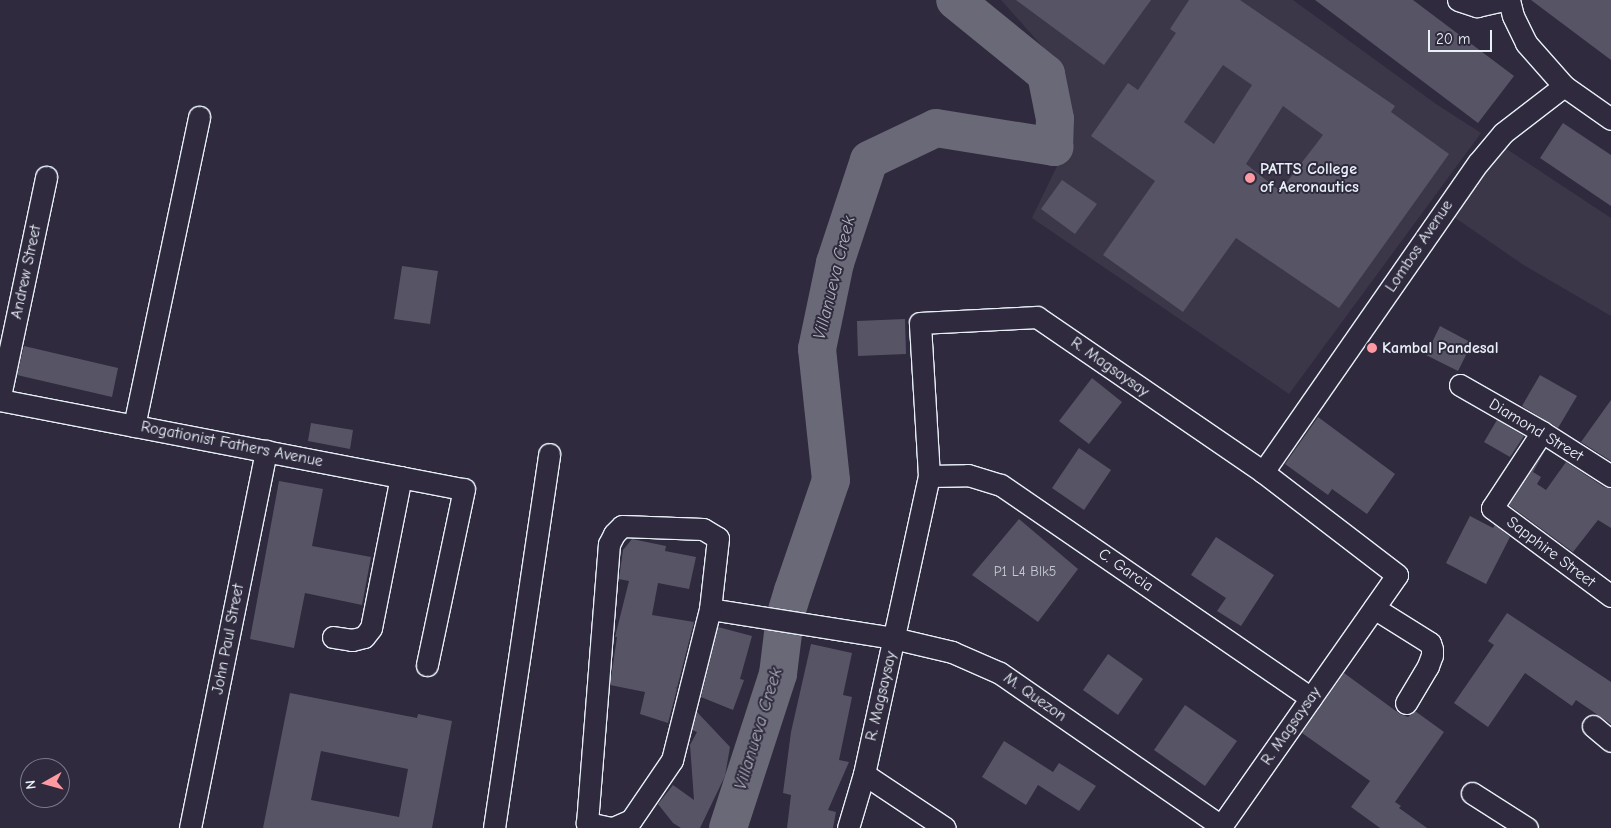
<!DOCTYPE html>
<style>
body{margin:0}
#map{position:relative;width:1611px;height:828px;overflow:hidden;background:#2f2a3d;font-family:"Comic Neue",sans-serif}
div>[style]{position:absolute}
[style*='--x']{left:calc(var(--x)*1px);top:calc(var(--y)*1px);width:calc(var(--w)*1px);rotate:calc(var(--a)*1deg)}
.built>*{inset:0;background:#3b3749}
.river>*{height:38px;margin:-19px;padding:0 19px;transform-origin:19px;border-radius:19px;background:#696978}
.building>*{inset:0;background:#575565}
.roads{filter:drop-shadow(1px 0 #e8f1f8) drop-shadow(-1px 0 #e8f1f8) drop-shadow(0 1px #e8f1f8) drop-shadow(0 -1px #e8f1f8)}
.street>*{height:21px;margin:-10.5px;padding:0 10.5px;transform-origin:10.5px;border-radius:10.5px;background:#2f2a3d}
.dots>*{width:14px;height:14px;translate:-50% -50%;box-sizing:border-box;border:2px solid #2f2a3d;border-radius:50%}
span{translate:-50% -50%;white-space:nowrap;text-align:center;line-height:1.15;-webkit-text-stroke:4px #2f2a3d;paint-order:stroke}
.number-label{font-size:14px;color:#c4cad3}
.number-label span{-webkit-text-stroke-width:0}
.poi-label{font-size:16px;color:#e8f1f8;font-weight:700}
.left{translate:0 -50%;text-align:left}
.street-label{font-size:16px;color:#e8f1f8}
.water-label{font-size:18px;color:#afb4be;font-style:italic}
.north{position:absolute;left:20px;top:758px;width:50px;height:50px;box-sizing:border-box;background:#2f2a3d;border:1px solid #797a88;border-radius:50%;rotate:263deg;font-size:14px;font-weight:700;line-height:20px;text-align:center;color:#e8f1f8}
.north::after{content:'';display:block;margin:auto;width:18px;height:22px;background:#ff9aa2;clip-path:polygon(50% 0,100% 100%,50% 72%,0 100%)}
.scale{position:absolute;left:1428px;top:30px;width:64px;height:22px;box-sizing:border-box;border:2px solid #e8f1f8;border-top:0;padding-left:6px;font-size:15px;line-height:18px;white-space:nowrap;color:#e8f1f8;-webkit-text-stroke:4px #2f2a3d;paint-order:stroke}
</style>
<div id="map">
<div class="built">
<i style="clip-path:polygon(1001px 0,1293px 0,1436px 104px,1481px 133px,1289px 394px,1032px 218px,1071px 137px,1070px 111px,1058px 64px)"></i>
<i style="clip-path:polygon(1502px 146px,1611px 218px,1611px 316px,1522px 264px,1454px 217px)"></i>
</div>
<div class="river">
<i style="--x:728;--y:828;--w:162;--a:-72"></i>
<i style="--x:778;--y:674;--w:57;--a:-83"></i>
<i style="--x:785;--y:617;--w:27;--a:-73"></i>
<i style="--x:793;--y:591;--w:117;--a:-71.1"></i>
<i style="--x:831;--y:480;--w:132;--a:-96.1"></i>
<i style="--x:817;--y:349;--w:88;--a:-78.2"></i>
<i style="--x:835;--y:263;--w:108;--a:-71.7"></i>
<i style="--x:869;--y:160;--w:74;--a:-25.5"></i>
<i style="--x:936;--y:128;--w:120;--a:9.1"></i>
<i style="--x:1054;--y:147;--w:28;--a:-88"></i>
<i style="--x:1055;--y:119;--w:46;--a:-101.3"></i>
<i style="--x:1046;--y:74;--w:117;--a:-140.9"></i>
</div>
<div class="building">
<i style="clip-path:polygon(1016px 0,1151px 0,1104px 65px)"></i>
<i style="clip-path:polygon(evenodd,1189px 0,1240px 0,1395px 106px,1391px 112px,1449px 154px,1339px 308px,1236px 238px,1183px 312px,1103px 255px,1155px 181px,1091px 136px,1128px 83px,1138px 90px,1176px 33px,1170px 29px,1189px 0,1223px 65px,1252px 85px,1214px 144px,1184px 122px,1223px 65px,1189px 0,1283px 106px,1323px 135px,1280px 191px,1246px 164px,1283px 106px)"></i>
<i style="clip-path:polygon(1315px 0,1413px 0,1514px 76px,1478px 123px)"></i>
<i style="clip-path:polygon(1531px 0,1611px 0,1611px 60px)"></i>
<i style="clip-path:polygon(1563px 123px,1611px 155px,1611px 206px,1540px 158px)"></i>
<i style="clip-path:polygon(1062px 180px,1097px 204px,1075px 234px,1041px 209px)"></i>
<i style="clip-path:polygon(402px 266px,438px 271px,430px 324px,394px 319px)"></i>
<i style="clip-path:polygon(905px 319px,906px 354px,858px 356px,857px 321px)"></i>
<i style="clip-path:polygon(1440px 326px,1472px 343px,1458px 371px,1426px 355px)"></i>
<i style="clip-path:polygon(24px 346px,118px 368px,112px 397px,17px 375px)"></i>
<i style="clip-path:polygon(1540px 375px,1577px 396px,1558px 428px,1522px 406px)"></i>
<i style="clip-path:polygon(1092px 378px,1122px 402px,1089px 444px,1059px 421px)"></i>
<i style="clip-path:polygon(1611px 400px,1611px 461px,1581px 442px)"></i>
<i style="clip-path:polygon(1318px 417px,1395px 474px,1367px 514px,1332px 489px,1328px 495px,1285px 464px)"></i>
<i style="clip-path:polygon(1497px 420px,1524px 436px,1510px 457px,1484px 442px)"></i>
<i style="clip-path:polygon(311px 423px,353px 430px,350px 449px,308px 441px)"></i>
<i style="clip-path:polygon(1079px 448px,1111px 470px,1084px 510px,1052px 488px)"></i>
<i style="clip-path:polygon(1546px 449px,1533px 472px,1541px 477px,1537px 484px,1546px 490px,1566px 462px,1604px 487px,1611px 488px,1611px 528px,1598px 520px,1573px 552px,1509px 505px)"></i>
<i style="clip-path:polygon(279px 481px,323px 489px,312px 546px,371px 557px,362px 605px,305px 593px,294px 648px,250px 639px)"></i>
<i style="clip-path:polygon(1470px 516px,1493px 528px,1495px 525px,1510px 537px,1486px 584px,1446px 563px)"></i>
<i style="clip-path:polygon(1019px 519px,1078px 569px,1038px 622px,972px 575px)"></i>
<i style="clip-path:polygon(1216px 537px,1274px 575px,1241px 626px,1217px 611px,1226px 598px,1191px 575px)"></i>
<i style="clip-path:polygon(632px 539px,666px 546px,665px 551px,696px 557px,689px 589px,658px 583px,652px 615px,694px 622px,677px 688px,675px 687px,677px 689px,668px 723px,640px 714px,645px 692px,610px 685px,617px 637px,615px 637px,629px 581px,619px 579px,623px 550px)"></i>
<i style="clip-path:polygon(1507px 613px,1611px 682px,1611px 724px,1576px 700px,1572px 706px,1525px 673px,1488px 727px,1454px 703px,1494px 645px,1488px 641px)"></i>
<i style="clip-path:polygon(718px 627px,752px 636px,740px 679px,744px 680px,733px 710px,701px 697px)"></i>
<i style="clip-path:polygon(811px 644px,852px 653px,843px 695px,852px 697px,839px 760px,849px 762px,828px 810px,836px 812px,833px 828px,787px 828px,791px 795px,783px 793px,791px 732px)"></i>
<i style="clip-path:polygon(1108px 654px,1143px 679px,1118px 715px,1083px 690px)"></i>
<i style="clip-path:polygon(1344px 673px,1400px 714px,1408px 717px,1415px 711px,1444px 732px,1395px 802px,1401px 806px,1399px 808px,1427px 828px,1380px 828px,1351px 807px,1370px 781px,1302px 733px)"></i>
<i style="clip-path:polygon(evenodd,290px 693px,417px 718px,418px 714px,452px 721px,432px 828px,263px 828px,290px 693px,321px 751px,408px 769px,399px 817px,311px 800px,321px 751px)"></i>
<i style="clip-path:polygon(1185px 705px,1237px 741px,1205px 786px,1154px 750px)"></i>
<i style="clip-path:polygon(697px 712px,730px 747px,725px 776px,700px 828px,681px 828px,673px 823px,658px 804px,673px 785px,694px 800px,690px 745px,697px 732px,692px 730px)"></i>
<i style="clip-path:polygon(1004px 741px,1053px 772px,1059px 763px,1096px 786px,1079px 811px,1038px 785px,1026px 805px,982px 777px)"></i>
</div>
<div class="roads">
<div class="street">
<i style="--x:1458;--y:0;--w:20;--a:18"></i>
<i style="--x:1477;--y:6;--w:26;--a:-13"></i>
<i style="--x:1509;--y:0;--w:16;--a:76"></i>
<i style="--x:1513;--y:16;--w:30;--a:64"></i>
<i style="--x:1526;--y:43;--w:57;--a:48.5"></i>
<i style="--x:1564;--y:86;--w:57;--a:35.1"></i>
<i style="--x:1460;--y:385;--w:95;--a:29.8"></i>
<i style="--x:1542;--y:432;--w:82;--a:32.5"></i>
<i style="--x:0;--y:396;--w:224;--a:-78.1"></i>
<i style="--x:0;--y:400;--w:472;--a:10.9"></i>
<i style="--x:464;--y:489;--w:180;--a:101.9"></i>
<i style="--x:134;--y:426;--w:316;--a:-78.1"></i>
<i style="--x:1542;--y:432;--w:91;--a:123.3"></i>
<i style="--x:1492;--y:508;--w:148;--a:36.5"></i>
<i style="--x:1263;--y:472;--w:376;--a:-55.2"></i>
<i style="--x:1478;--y:163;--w:39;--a:-50"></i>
<i style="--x:1503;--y:133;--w:77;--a:-37.6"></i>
<i style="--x:929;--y:476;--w:39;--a:-1"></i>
<i style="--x:968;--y:475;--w:34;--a:17"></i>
<i style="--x:1001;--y:485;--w:376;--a:34.5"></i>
<i style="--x:1374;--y:608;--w:66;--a:32"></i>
<i style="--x:1430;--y:643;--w:6;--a:72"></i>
<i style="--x:1432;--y:649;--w:6;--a:90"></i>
<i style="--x:1432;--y:655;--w:12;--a:110"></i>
<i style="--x:1428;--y:666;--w:43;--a:120.7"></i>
<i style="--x:710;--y:609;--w:185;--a:9"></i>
<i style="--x:893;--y:638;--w:61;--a:13.3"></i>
<i style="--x:952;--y:652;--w:52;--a:23.6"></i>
<i style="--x:1000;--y:673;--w:269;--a:34.7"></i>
<i style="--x:333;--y:637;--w:19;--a:9"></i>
<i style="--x:352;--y:640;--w:12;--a:-14"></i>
<i style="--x:364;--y:637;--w:11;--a:-52"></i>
<i style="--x:371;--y:628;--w:154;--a:-78.8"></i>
<i style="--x:1593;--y:726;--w:23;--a:40"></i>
<i style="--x:864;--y:774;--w:97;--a:33.7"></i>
<i style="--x:1472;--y:793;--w:65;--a:32.5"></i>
<i style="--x:190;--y:828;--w:385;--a:-78.6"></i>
<i style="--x:494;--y:828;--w:378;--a:-81.6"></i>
<i style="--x:611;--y:828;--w:25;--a:-168"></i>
<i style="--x:587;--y:823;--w:280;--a:-85.5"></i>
<i style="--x:609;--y:544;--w:11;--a:-63"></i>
<i style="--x:614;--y:534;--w:11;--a:-45"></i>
<i style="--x:622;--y:526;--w:81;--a:2.1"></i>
<i style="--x:703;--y:529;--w:17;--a:31"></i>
<i style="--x:718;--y:538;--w:71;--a:96.4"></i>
<i style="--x:710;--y:609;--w:156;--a:104.1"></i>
<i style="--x:672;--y:760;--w:73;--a:124.3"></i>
<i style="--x:631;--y:820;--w:20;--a:156"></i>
<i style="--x:848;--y:828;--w:56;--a:-73.5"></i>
<i style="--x:864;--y:774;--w:305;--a:-77.7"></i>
<i style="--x:929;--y:476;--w:153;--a:-93.4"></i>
<i style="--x:920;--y:323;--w:117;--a:-2.9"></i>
<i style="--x:1037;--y:317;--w:274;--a:34.4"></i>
<i style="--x:1263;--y:472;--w:169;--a:37.5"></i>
<i style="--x:1397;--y:575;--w:309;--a:125"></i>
</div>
</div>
<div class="dots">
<i style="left:1250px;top:178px;background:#ff9aa2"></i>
<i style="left:1372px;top:348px;background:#ff9aa2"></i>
</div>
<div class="number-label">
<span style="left:1025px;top:572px">P1 L4 Blk5</span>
</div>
<div class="poi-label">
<span class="left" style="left:1260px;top:178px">PATTS College<br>of Aeronautics</span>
<span class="left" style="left:1382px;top:348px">Kambal Pandesal</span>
</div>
<div class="street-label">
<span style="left:1419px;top:246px;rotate:-56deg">Lombos Avenue</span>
<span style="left:26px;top:272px;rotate:-78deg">Andrew Street</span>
<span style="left:1110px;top:367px;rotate:35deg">R. Magsaysay</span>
<span style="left:1536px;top:430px;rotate:31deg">Diamond Street</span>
<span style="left:232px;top:444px;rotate:11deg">Rogationist Fathers Avenue</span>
<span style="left:1551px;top:552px;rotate:37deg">Sapphire Street</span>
<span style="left:1126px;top:570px;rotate:35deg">C. Garcia</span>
<span style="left:228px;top:639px;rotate:-79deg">John Paul Street</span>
<span style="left:881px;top:696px;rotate:-77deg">R. Magsaysay</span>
<span style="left:1035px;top:697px;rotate:35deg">M. Quezon</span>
<span style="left:1291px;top:726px;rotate:-55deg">R. Magsaysay</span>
</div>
<div class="water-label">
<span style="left:835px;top:278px;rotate:-76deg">Villanueva Creek</span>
<span style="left:759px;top:729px;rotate:-73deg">Villanueva Creek</span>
</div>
<div class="north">N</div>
<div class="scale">20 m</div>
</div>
